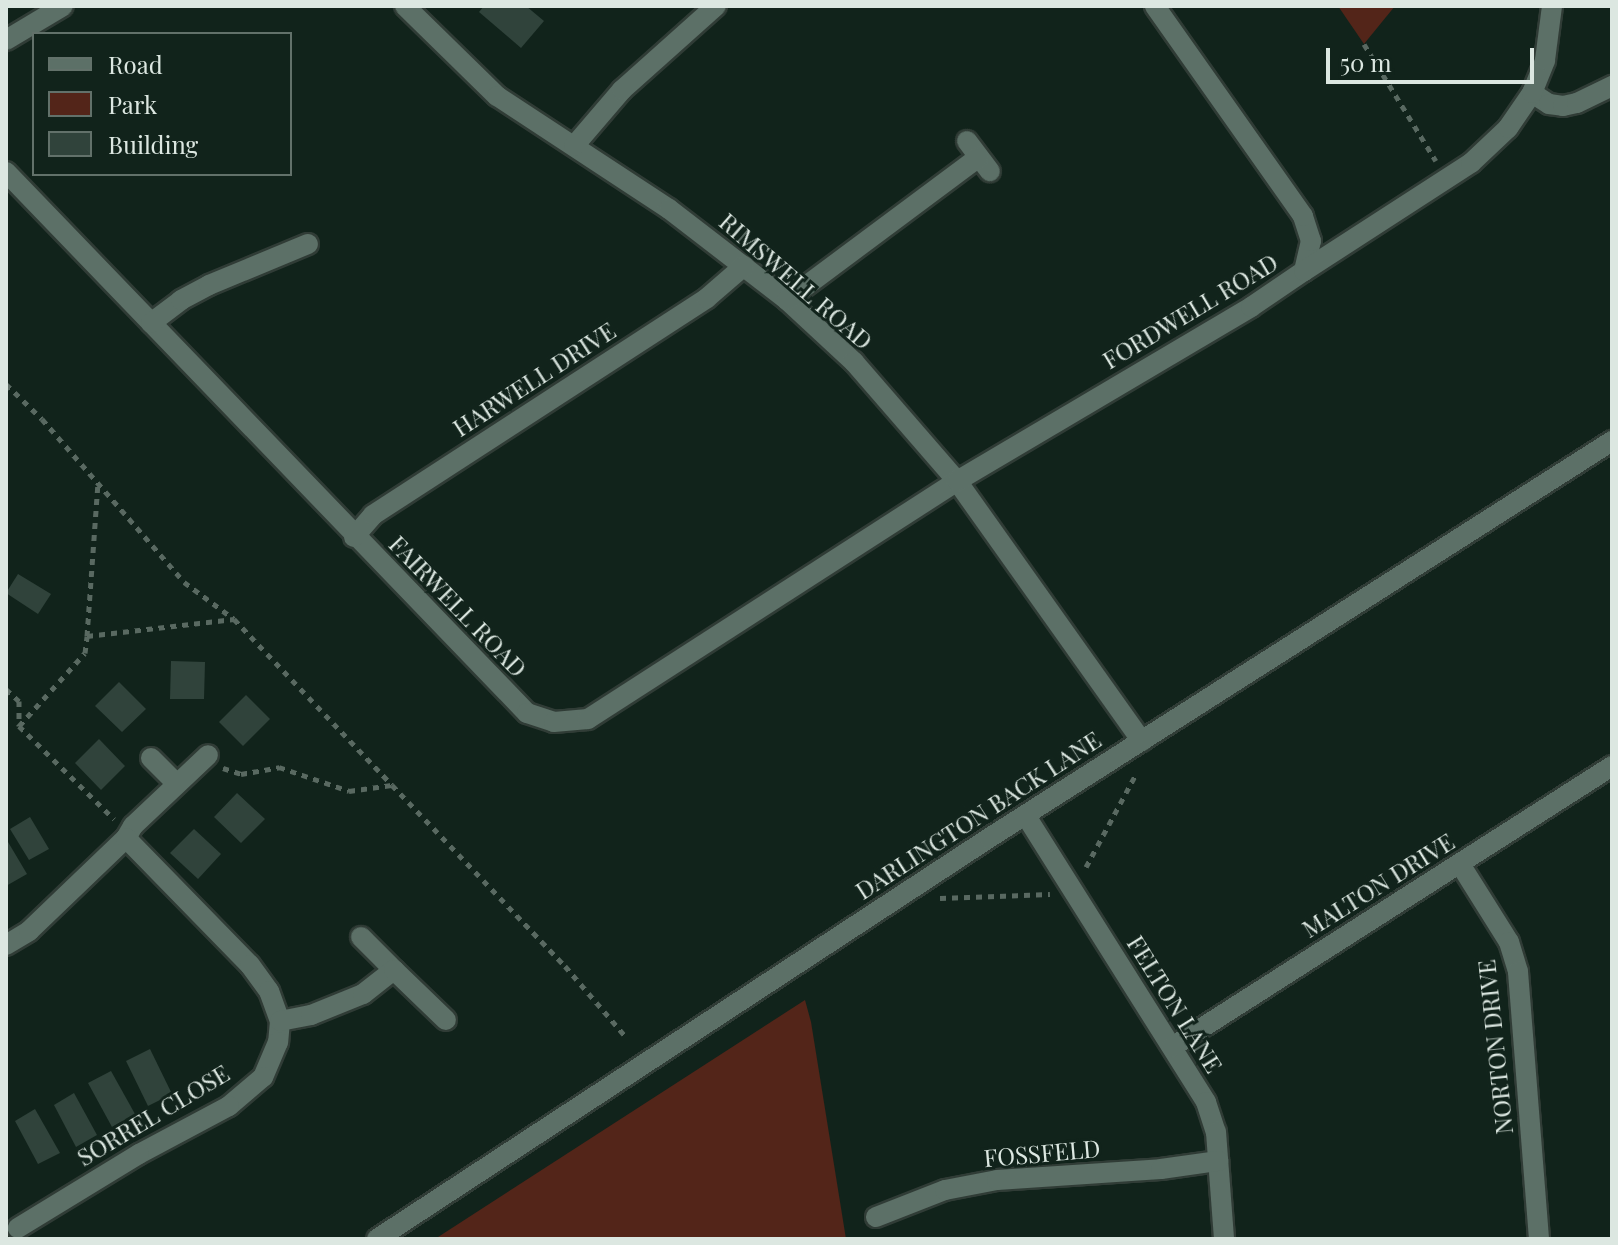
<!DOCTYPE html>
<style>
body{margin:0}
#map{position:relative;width:1618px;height:1245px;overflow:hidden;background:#11231b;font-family:"Playfair Display",serif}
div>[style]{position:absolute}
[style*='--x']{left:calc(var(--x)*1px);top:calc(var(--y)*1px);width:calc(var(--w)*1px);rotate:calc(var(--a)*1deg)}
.green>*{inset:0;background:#532519}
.building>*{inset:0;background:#30433b}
.path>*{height:5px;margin-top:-2.5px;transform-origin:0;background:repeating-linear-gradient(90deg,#596961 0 6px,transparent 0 12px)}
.roads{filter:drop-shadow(2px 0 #303c36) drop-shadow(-2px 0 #303c36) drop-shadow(0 2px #303c36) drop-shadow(0 -2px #303c36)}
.minor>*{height:20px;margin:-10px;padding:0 10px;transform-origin:10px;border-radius:10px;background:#5c7067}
.tertiary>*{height:20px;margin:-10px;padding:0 10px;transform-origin:10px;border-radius:10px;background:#5c7067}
span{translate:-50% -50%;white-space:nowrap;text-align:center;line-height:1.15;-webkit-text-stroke:6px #11231b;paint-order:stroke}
.street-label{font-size:24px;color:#dce7e1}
.frame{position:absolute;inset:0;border:8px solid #dce7e1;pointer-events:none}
.legend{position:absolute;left:32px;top:32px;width:260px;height:144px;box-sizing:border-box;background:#11231b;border:2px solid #62716a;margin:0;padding:10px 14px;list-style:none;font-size:24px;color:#dce7e1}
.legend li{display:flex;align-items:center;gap:16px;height:40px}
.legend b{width:40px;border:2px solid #62716a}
.scale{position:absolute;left:1326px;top:48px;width:208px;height:36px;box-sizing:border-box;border:4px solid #dce7e1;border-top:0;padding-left:10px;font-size:24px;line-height:28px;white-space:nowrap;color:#dce7e1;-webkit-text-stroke:6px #11231b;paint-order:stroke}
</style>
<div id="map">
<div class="green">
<i style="clip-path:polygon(1338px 6px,1395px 6px,1364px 44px)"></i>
<i style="clip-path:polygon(805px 1000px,811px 1022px,846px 1239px,435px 1239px)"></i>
</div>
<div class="building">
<i style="clip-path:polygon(484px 6px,526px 6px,544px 21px,521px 48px,479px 12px)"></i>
<i style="clip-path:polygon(18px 574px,51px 594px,38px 614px,6px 593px)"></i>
<i style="clip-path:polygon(171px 661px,205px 662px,204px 699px,170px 699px)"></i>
<i style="clip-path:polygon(119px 682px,146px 709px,122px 732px,95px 706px)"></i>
<i style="clip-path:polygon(246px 695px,270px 719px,243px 746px,219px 722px)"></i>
<i style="clip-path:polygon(99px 739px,125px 766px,101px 790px,75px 763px)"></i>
<i style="clip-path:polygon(237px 793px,265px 819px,241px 843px,214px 817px)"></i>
<i style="clip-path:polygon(30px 817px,49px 849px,29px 860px,10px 829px)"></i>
<i style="clip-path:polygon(194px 829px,221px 854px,198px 879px,170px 853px)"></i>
<i style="clip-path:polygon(8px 842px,27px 874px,6px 886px,6px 844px)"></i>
<i style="clip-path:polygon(150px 1049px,172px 1094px,148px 1106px,126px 1061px)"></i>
<i style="clip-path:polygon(111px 1071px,135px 1114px,112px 1127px,88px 1083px)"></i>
<i style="clip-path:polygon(74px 1093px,97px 1135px,76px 1147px,54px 1105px)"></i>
<i style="clip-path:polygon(35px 1109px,60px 1153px,38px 1164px,15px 1121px)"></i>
</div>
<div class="path">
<i style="--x:1364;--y:44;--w:137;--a:58.4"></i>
<i style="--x:6;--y:384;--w:50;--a:44.2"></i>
<i style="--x:42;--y:419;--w:216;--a:48.9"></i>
<i style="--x:184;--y:582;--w:62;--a:36.5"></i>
<i style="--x:234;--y:619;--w:229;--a:46.4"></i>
<i style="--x:87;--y:636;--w:152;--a:-85.9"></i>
<i style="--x:6;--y:689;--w:18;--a:43"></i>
<i style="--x:19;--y:701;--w:25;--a:90"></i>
<i style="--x:19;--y:726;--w:133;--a:44.4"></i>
<i style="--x:19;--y:726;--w:98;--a:-47.9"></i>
<i style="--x:85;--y:653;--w:17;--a:-83"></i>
<i style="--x:87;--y:636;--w:148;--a:-6.6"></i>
<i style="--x:223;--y:768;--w:19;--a:18"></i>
<i style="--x:241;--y:774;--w:39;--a:-10"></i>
<i style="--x:279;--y:767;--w:74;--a:18.9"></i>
<i style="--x:349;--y:791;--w:43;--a:-7.9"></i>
<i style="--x:392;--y:785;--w:250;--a:46.3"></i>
<i style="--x:565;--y:966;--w:94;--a:49.3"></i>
<i style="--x:1086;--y:867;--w:106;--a:-61.7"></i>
<i style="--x:940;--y:898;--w:110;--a:-2.1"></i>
</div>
<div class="roads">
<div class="minor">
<i style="--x:405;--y:6;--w:129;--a:44.4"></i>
<i style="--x:497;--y:96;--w:206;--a:33.3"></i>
<i style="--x:669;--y:209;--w:149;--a:37.6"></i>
<i style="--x:787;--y:300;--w:91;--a:42.8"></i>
<i style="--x:854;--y:362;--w:157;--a:49.1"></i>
<i style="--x:957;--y:481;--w:319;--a:54.6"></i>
<i style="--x:6;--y:40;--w:66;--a:-30.8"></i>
<i style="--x:1532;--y:93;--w:20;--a:33"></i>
<i style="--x:1549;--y:104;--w:14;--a:8"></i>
<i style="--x:1563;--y:106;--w:14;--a:-12"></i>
<i style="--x:1577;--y:103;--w:39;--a:-26"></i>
<i style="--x:967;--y:141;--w:38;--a:53"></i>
<i style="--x:574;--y:146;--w:74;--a:-49.4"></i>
<i style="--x:622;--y:90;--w:126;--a:-41.8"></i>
<i style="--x:6;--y:172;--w:751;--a:46.08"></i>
<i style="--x:527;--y:713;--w:28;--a:18"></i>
<i style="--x:554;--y:722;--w:34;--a:-5"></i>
<i style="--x:588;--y:719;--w:439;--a:-32.8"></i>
<i style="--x:957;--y:481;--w:342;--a:-30.6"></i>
<i style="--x:1251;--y:307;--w:64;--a:-34.2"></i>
<i style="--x:1304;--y:271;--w:31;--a:-77"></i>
<i style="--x:1311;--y:241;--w:26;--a:-108"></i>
<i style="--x:1303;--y:216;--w:257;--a:-125.2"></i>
<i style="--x:1304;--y:271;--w:199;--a:-32.9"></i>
<i style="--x:1471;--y:163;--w:51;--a:-43.4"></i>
<i style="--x:1508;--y:128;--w:42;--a:-55.6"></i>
<i style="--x:1532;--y:93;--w:35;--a:-68"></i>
<i style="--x:1545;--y:60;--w:54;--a:-82.6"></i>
<i style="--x:787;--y:300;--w:239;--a:-36.7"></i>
<i style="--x:151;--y:323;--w:38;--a:-37"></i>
<i style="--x:181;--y:300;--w:32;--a:-28"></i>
<i style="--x:209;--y:285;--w:107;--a:-22.5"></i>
<i style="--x:354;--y:537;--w:29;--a:-49"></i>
<i style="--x:373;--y:515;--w:398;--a:-33"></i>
<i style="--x:707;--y:298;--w:49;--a:-40.9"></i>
<i style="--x:151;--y:758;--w:35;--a:45"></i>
<i style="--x:1026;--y:816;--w:338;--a:57.8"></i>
<i style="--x:1206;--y:1102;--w:32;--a:72"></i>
<i style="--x:1216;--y:1132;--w:107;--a:85.7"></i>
<i style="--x:126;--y:838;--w:14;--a:-60"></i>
<i style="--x:133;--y:826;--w:103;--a:-43.4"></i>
<i style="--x:1460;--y:864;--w:92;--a:57.9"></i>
<i style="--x:1509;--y:942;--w:31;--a:73"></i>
<i style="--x:1518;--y:972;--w:268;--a:85.5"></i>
<i style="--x:361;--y:937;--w:47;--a:45"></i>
<i style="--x:6;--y:945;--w:27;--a:-31"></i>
<i style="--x:29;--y:931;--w:134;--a:-43.8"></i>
<i style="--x:126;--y:838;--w:177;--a:45.7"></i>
<i style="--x:250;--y:965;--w:32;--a:54"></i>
<i style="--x:269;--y:991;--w:32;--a:70"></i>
<i style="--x:280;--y:1021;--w:21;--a:95"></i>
<i style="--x:278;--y:1042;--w:38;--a:113"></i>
<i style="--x:263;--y:1077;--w:45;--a:139.5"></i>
<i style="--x:229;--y:1106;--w:102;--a:151.9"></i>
<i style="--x:139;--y:1154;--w:142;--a:148.6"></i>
<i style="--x:280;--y:1021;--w:32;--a:-11"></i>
<i style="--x:311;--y:1015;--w:56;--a:-22"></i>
<i style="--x:363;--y:994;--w:39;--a:-38"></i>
<i style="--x:394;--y:970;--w:72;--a:43.9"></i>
<i style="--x:1172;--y:1047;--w:522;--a:-32.56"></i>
<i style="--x:876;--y:1217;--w:74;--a:-21.4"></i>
<i style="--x:945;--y:1190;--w:53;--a:-10.9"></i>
<i style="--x:997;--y:1180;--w:164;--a:-3.8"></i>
<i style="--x:1161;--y:1169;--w:58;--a:-8"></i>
</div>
<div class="tertiary">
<i style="--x:377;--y:1239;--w:732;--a:-33.23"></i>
<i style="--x:989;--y:838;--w:739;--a:-32.51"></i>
</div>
</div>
<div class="street-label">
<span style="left:796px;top:281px;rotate:41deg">RIMSWELL ROAD</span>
<span style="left:1190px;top:311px;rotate:-31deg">FORDWELL ROAD</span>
<span style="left:534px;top:379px;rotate:-33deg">HARWELL DRIVE</span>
<span style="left:458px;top:606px;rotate:46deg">FAIRWELL ROAD</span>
<span style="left:978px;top:815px;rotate:-33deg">DARLINGTON BACK LANE</span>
<span style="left:1378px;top:885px;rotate:-32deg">MALTON DRIVE</span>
<span style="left:1175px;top:1004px;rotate:58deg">FELTON LANE</span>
<span style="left:1495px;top:1047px;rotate:-96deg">NORTON DRIVE</span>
<span style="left:153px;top:1115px;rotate:-31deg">SORREL CLOSE</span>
<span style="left:1042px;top:1153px;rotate:-5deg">FOSSFELD</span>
</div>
<div class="frame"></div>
<ul class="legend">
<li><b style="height:10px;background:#5c7067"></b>Road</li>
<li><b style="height:22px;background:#532519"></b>Park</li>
<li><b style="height:22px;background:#30433b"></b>Building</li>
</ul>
<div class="scale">50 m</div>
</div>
